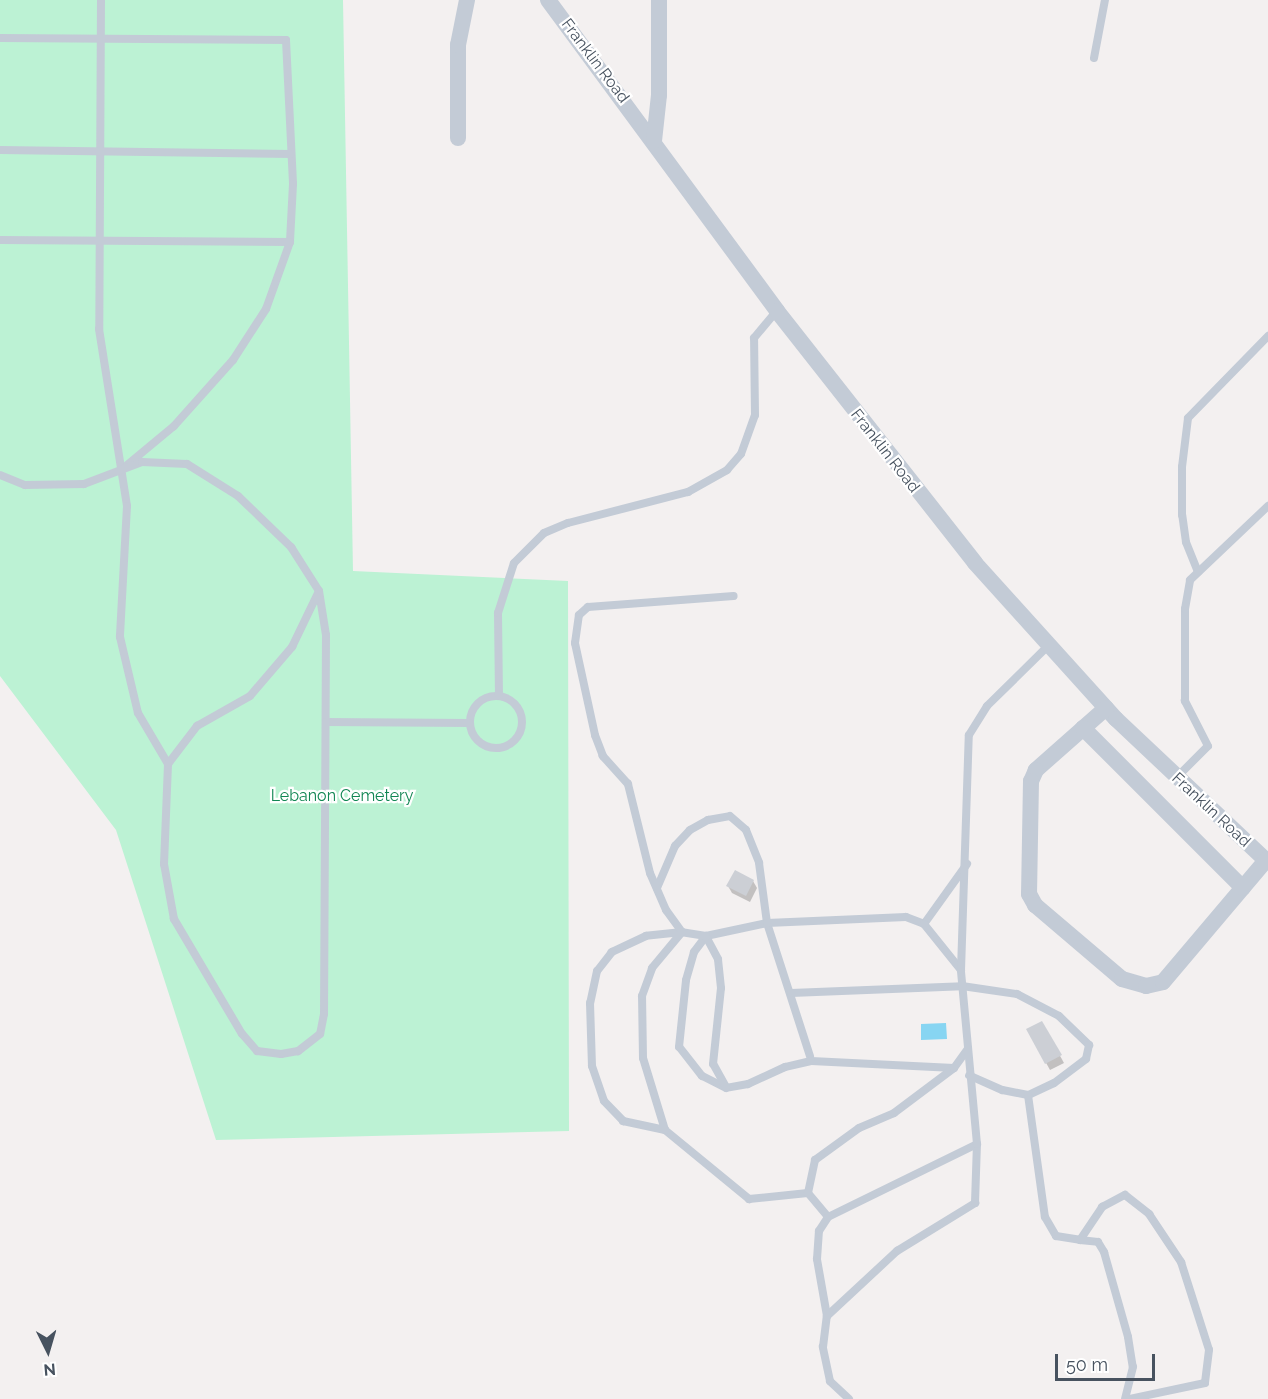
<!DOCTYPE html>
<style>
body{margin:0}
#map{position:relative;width:1268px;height:1399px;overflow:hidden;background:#f3f0f0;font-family:Raleway,sans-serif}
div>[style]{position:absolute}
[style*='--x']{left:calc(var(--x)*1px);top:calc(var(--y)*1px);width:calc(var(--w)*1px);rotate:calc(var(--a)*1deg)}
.green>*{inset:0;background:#bcf2d4}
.water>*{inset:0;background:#87d5f2}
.shadow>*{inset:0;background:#0003}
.building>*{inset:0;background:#cccfd5}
.service>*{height:8px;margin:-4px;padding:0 4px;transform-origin:4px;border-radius:4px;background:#c3cbd6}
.service>.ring{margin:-4px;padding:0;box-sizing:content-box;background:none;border:8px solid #c3cbd6;border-radius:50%}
.minor>*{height:16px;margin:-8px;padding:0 8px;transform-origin:8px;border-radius:8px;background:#c3cbd6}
span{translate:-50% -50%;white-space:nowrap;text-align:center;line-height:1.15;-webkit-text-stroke:4.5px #fff;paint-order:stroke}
.street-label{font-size:16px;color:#47525f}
.park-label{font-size:16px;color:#118653}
.north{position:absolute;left:18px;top:1321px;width:60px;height:60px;-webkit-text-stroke:4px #fff;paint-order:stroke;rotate:175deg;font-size:16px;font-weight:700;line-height:24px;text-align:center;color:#47525f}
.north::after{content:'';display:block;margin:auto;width:21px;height:27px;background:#47525f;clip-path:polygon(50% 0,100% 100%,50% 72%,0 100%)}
.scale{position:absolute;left:1055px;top:1354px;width:100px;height:27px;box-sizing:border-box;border:3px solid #47525f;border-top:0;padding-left:8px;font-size:18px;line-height:21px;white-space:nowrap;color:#47525f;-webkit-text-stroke:4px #fff;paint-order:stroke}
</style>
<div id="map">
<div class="green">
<i style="clip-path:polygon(0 0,343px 0,353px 571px,568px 581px,569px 1131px,216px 1140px,116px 830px,0 676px)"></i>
</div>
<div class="water">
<i style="clip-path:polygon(946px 1023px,947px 1039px,921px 1040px,921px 1024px)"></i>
</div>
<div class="shadow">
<i style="clip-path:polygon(753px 881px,757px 888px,750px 902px,732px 893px,728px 886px)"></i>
<i style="clip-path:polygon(1042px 1023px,1064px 1063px,1050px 1070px,1028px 1030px)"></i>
</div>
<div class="building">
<i style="clip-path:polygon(735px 870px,754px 880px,746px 896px,726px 886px)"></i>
<i style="clip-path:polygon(1042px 1021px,1062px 1055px,1045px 1064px,1026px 1029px)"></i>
</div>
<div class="service">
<i style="--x:101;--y:0;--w:329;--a:90.3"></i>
<i style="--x:99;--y:329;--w:179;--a:81"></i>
<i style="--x:127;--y:506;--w:131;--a:93.1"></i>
<i style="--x:120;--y:637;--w:78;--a:76.7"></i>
<i style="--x:138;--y:713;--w:59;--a:59.5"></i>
<i style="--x:0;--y:38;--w:286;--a:0.4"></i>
<i style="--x:286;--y:40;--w:144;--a:87.2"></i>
<i style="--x:293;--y:184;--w:58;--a:93"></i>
<i style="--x:290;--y:242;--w:71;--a:109.7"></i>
<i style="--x:266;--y:309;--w:61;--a:122.9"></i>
<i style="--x:233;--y:360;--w:89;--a:131.8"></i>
<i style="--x:174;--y:426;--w:61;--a:140.3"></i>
<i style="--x:1094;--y:58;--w:59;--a:-79.3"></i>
<i style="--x:0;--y:150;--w:291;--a:0.8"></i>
<i style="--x:0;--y:240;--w:290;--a:0.4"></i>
<i style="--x:0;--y:475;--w:27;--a:22"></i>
<i style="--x:25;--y:485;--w:59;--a:-1"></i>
<i style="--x:84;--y:484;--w:62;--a:-20.8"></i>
<i style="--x:142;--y:462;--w:45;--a:2.5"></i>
<i style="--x:187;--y:464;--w:60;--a:32.1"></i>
<i style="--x:238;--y:496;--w:74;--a:43.9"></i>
<i style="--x:291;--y:547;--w:52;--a:57.5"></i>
<i style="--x:319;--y:591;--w:45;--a:81"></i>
<i style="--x:326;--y:635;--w:379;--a:90.3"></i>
<i style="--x:324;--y:1014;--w:20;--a:101"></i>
<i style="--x:320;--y:1034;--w:28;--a:142"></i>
<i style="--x:298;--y:1051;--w:17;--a:170"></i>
<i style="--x:281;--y:1054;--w:24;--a:-173"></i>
<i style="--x:257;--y:1051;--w:23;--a:-131"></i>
<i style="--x:242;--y:1034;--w:134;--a:-120.6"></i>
<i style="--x:174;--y:919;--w:56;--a:-100.3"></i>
<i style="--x:164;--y:864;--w:100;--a:-87.7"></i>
<i style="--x:168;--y:764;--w:48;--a:-52.7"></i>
<i style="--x:197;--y:726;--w:61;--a:-29.5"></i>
<i style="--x:250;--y:696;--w:65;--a:-49.4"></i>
<i style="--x:292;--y:647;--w:62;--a:-64.3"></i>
<i style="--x:1198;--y:572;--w:32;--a:-112"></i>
<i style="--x:1186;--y:542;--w:27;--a:-98"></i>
<i style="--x:1182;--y:515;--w:48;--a:-90"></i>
<i style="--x:1182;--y:467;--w:49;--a:-83"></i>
<i style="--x:1188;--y:418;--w:115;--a:-45.7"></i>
<i class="ring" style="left:470px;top:696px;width:44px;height:44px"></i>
<i style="--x:499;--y:696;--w:83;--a:-90.7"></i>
<i style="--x:498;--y:613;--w:52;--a:-72.3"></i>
<i style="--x:514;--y:563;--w:42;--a:-45"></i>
<i style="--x:544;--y:533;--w:26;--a:-23"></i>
<i style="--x:568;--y:523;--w:124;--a:-14.5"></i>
<i style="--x:688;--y:492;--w:45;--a:-29.4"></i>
<i style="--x:727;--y:470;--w:21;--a:-49"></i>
<i style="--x:741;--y:454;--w:41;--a:-70.3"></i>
<i style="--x:755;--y:415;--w:77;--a:-90.7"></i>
<i style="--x:754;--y:338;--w:35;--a:-50"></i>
<i style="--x:326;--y:722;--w:143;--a:0.4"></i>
<i style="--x:1176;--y:778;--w:45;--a:-45"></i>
<i style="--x:1208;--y:746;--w:51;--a:-117.1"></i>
<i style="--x:1185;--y:701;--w:92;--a:-90"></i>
<i style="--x:1185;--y:609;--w:29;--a:-80"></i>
<i style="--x:1190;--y:580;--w:108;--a:-43.5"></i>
<i style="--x:657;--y:888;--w:46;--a:-66.8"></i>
<i style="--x:675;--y:846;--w:22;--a:-47"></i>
<i style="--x:690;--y:830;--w:21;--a:-29"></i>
<i style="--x:708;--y:820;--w:22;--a:-10"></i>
<i style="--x:730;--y:816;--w:21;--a:41"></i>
<i style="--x:746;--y:830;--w:35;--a:68"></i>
<i style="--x:759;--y:863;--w:61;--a:82.4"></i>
<i style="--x:767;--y:923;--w:140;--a:72.1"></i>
<i style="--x:924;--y:924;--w:74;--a:-54.4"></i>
<i style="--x:682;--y:932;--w:36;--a:174"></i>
<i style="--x:646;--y:936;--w:38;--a:155"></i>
<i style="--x:612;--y:952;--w:24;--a:128"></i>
<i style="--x:597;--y:971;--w:33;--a:102"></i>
<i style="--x:590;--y:1003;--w:63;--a:88.2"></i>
<i style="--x:592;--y:1066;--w:37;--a:71"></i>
<i style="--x:604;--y:1101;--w:28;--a:46"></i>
<i style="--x:623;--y:1121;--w:43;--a:12.1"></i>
<i style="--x:665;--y:1130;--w:109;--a:39.4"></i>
<i style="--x:749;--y:1199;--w:59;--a:-5.8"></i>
<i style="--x:808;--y:1193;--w:31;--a:50"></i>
<i style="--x:791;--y:993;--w:171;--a:-2.3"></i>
<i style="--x:962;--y:986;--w:56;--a:8.3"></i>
<i style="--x:1017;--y:994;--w:47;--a:27.6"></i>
<i style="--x:1059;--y:1016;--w:42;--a:44"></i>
<i style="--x:1089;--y:1045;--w:14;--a:102"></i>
<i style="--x:1086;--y:1059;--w:40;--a:143"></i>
<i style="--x:1054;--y:1083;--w:29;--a:155"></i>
<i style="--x:1028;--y:1095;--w:26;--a:-169"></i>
<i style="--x:1002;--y:1090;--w:36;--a:-156"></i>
<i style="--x:954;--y:1068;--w:143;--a:-177.2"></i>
<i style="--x:811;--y:1061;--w:27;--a:167"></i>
<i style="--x:785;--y:1067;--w:41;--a:155.3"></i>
<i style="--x:748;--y:1084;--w:22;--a:170"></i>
<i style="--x:726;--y:1088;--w:27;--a:-153"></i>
<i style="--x:702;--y:1076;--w:37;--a:-128"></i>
<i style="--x:679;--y:1047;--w:67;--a:-84"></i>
<i style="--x:686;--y:980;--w:29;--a:-74"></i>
<i style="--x:694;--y:952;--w:20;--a:-53"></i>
<i style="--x:706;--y:936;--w:62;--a:-12"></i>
<i style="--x:767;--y:923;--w:139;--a:-2.5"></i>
<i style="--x:906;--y:917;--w:19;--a:21"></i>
<i style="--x:924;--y:924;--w:59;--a:51.2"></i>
<i style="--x:726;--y:1087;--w:26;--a:-119"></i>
<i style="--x:713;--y:1064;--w:76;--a:-84"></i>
<i style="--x:721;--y:988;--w:29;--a:-96"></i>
<i style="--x:718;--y:959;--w:26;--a:-118"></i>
<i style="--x:706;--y:936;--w:24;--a:-171"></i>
<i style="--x:682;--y:932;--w:27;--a:-126"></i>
<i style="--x:666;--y:910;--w:40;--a:-113.4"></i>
<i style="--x:650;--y:873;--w:92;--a:-103.9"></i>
<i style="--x:628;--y:784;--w:38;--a:-132"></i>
<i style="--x:603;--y:756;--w:22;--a:-111"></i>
<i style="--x:595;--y:735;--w:94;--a:-102.3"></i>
<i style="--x:575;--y:643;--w:28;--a:-82"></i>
<i style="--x:579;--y:615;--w:12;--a:-42"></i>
<i style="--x:588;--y:607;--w:146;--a:-4.3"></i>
<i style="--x:1028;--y:1095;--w:123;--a:82.1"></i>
<i style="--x:1045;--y:1217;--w:22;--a:60"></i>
<i style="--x:1056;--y:1236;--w:24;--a:9"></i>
<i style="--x:1080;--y:1240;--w:40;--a:-56"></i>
<i style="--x:1102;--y:1207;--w:26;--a:-28"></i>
<i style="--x:1125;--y:1195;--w:31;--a:38"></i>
<i style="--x:1149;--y:1214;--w:58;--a:56.3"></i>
<i style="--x:1181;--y:1262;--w:92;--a:72.3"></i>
<i style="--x:1209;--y:1350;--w:33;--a:97"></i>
<i style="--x:1205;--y:1383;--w:78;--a:168.1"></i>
<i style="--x:665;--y:1130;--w:75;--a:-107"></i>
<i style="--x:643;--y:1058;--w:62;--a:-90.9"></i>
<i style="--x:642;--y:996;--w:30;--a:-70"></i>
<i style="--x:652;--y:968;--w:47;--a:-50.2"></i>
<i style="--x:808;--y:1193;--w:34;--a:-78"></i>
<i style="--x:815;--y:1160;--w:54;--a:-36"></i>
<i style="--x:859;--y:1128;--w:38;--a:-23"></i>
<i style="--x:894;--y:1113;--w:75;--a:-36.9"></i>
<i style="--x:954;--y:1068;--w:22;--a:-54"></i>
<i style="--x:1080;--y:1240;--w:18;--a:6"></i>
<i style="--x:1098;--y:1242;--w:12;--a:59"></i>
<i style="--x:1104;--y:1252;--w:88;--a:74.2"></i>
<i style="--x:1128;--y:1337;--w:30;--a:81"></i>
<i style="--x:1133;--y:1367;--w:33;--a:104"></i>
<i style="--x:827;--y:1316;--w:58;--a:-100"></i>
<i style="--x:817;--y:1259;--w:28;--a:-86"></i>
<i style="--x:819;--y:1231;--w:17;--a:-57"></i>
<i style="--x:828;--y:1217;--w:166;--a:-26.1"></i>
<i style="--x:849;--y:1399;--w:26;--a:-137"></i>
<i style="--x:830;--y:1381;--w:35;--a:-102"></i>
<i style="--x:823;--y:1347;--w:31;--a:-83"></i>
<i style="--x:827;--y:1316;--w:96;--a:-42.9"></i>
<i style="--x:897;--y:1251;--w:92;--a:-31.6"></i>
<i style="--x:975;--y:1203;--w:59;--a:-88.1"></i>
<i style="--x:977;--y:1144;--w:175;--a:-95.3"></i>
<i style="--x:961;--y:970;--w:235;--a:-88.1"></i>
<i style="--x:969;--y:735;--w:34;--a:-58"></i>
<i style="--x:987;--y:706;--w:86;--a:-44.5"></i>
</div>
<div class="minor">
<i style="--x:548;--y:0;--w:386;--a:53.6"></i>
<i style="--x:777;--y:311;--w:320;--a:51.8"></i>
<i style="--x:975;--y:563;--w:210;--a:47.9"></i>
<i style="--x:1116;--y:719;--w:209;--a:43.3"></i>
<i style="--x:458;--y:138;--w:93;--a:-90"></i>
<i style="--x:458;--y:45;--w:46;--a:-78.7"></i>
<i style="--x:654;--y:141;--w:46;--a:-83.8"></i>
<i style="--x:659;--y:95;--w:95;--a:-90"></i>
<i style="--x:1106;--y:708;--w:94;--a:138.5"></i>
<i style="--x:1036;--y:770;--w:12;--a:114"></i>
<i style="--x:1031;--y:781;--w:113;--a:91"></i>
<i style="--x:1029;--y:894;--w:13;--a:61"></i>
<i style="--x:1035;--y:905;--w:114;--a:40.4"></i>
<i style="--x:1122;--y:979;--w:25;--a:16"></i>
<i style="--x:1146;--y:986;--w:17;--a:-13"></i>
<i style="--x:1163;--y:982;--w:160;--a:-49.8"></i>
<i style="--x:1083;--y:728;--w:226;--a:45"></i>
</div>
<div class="street-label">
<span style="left:595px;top:61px;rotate:53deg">Franklin Road</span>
<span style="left:885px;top:451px;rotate:52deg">Franklin Road</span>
<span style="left:1211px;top:810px;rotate:43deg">Franklin Road</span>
</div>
<div class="park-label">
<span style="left:342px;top:796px">Lebanon Cemetery</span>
</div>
<div class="north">N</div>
<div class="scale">50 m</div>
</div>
